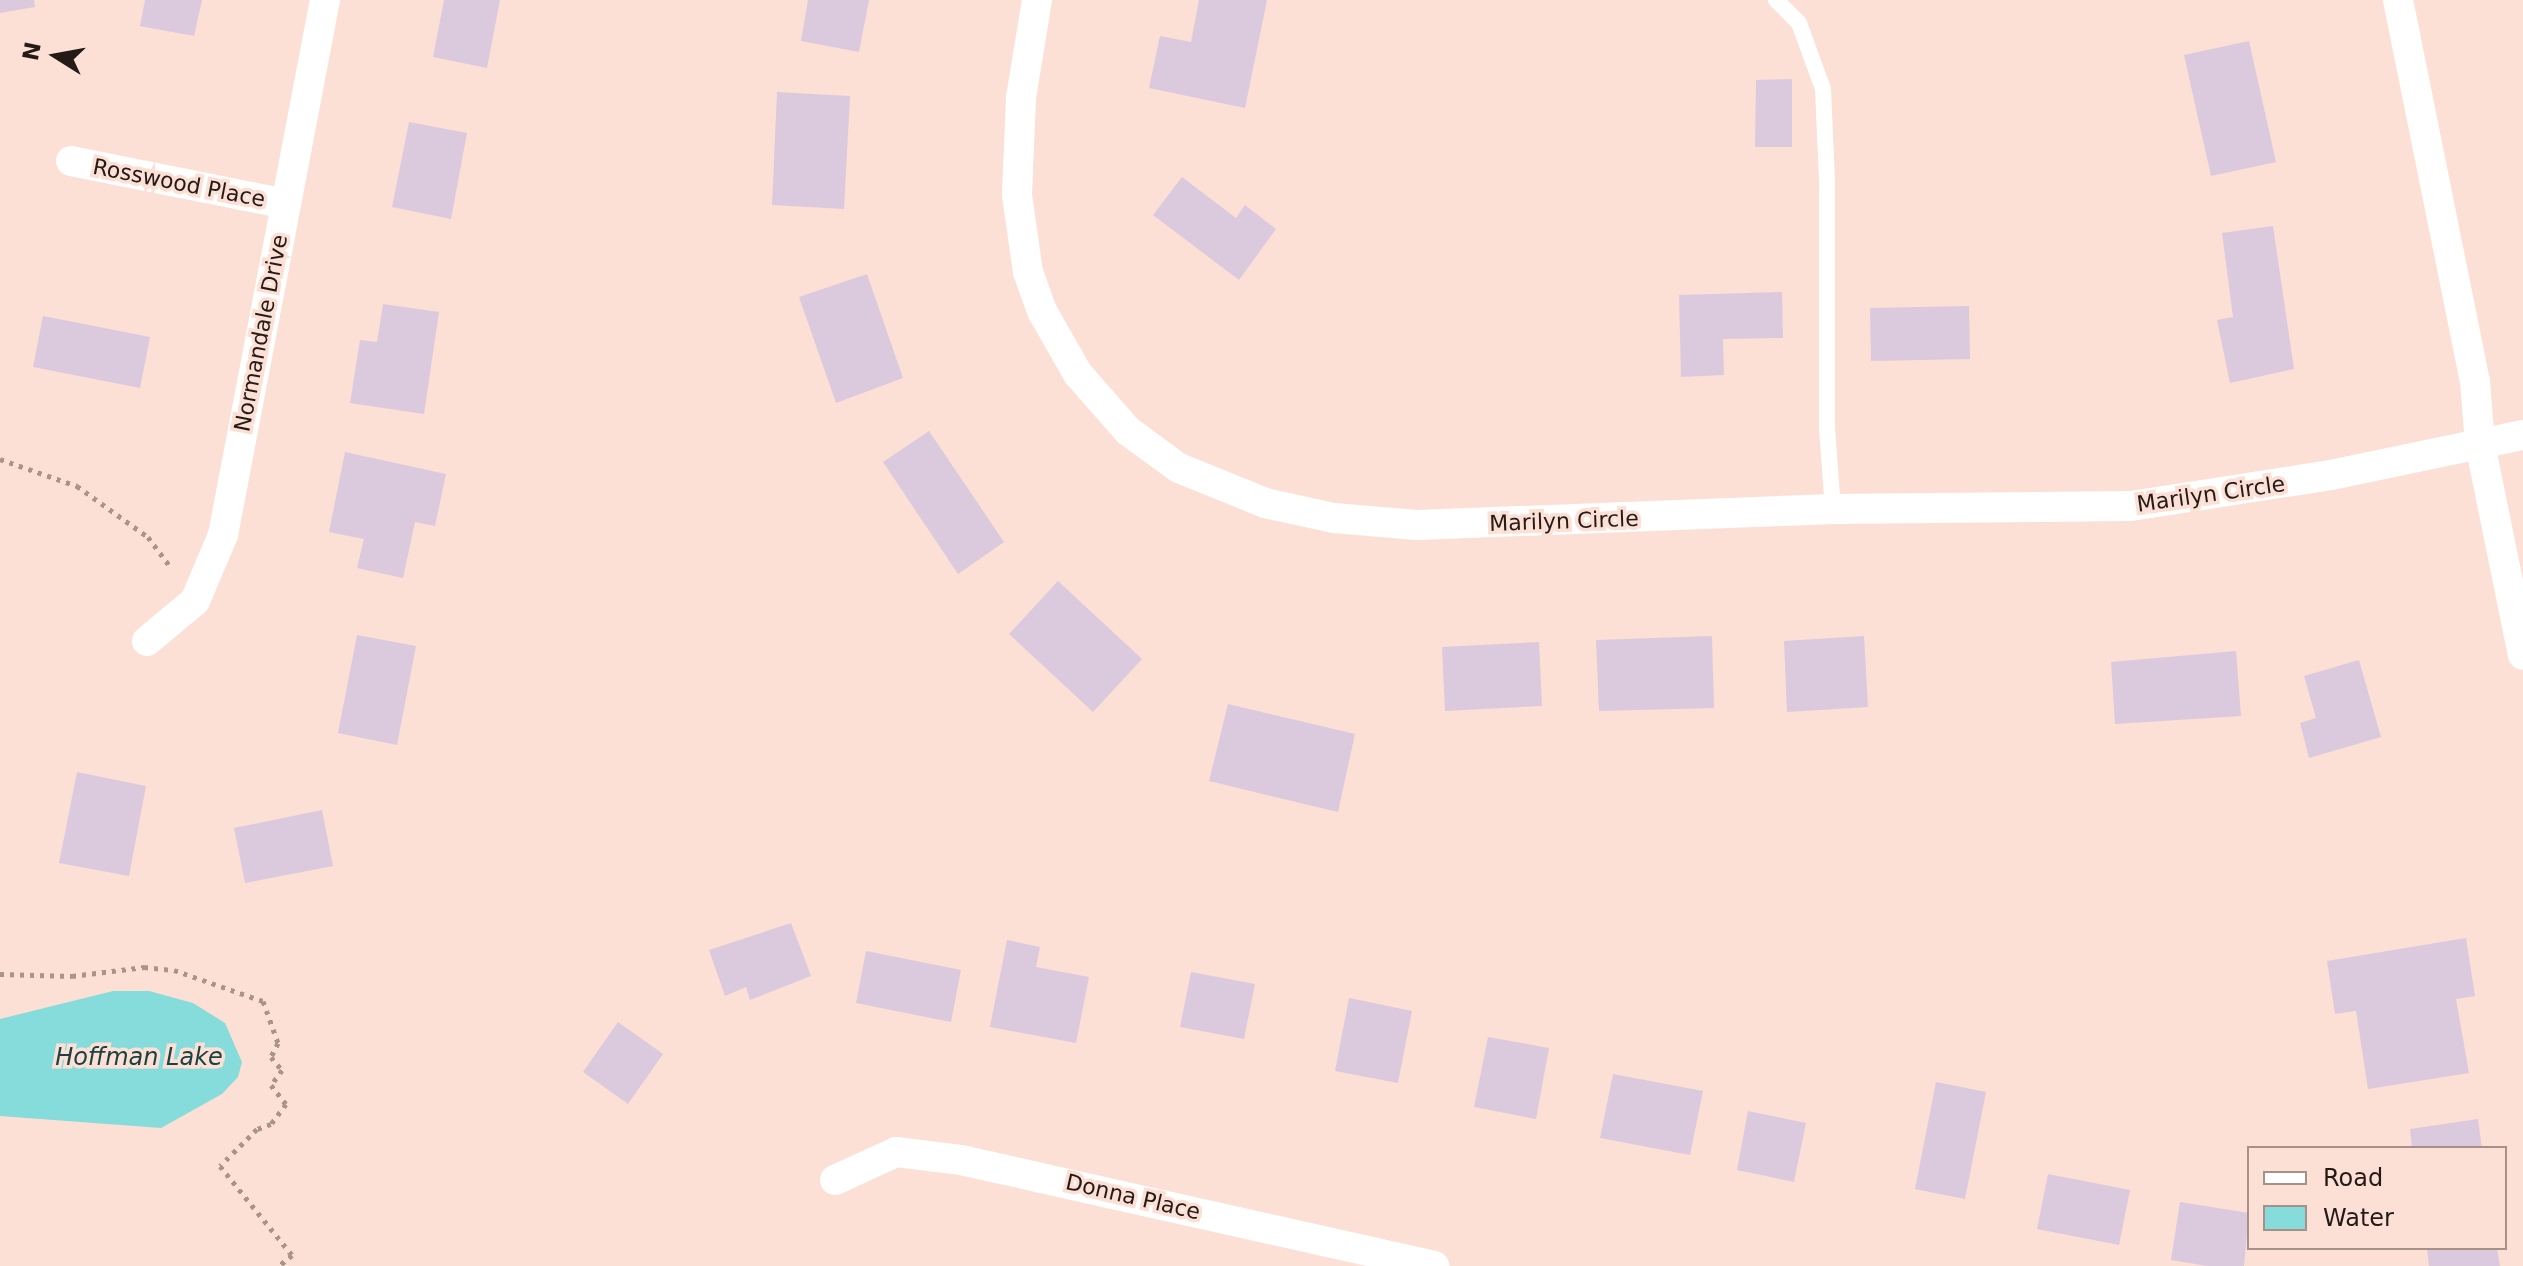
<!DOCTYPE html>
<style>
body{margin:0}
#map{position:relative;width:2523px;height:1266px;overflow:hidden;background:#fce0d5;font-family:"DejaVu Sans",sans-serif}
div>[style]{position:absolute}
[style*='--x']{left:calc(var(--x)*1px);top:calc(var(--y)*1px);width:calc(var(--w)*1px);rotate:calc(var(--a)*1deg)}
.water>*{inset:0;background:#86dbdb}
.building>*{inset:0;background:#dbc9de}
.path>*{height:5px;margin-top:-2.5px;transform-origin:0;background:repeating-linear-gradient(90deg,#a9948b 0 4px,transparent 0 10px)}
.service>*{height:16px;margin:-8px;padding:0 8px;transform-origin:8px;border-radius:8px;background:#fff}
.minor>*{height:30px;margin:-15px;padding:0 15px;transform-origin:15px;border-radius:15px;background:#fff}
span{translate:-50% -50%;white-space:nowrap;text-align:center;line-height:1.15;-webkit-text-stroke:7px #fce0d5;paint-order:stroke}
.street-label{font-size:22px;color:#241a16}
.water-label{font-size:24px;color:#1a4242;font-style:italic}
.legend{position:absolute;left:2247px;top:1146px;width:260px;height:104px;box-sizing:border-box;background:#fce0d5;border:2px solid #a69189;margin:0;padding:10px 14px;list-style:none;font-size:24px;color:#241a16}
.legend li{display:flex;align-items:center;gap:16px;height:40px}
.legend b{width:40px;border:2px solid #a69189}
.north{position:absolute;left:16px;top:16px;width:80px;height:80px;-webkit-text-stroke:6px #fce0d5;paint-order:stroke;rotate:281deg;font-size:22px;font-weight:700;line-height:32px;text-align:center;color:#241a16}
.north::after{content:'';display:block;margin:auto;width:28px;height:36px;background:#241a16;clip-path:polygon(50% 0,100% 100%,50% 72%,0 100%)}
</style>
<div id="map">
<div class="water">
<i style="clip-path:polygon(113px 991px,149px 991px,193px 1003px,225px 1023px,242px 1062px,238px 1077px,222px 1094px,161px 1128px,0 1116px,0 1019px)"></i>
</div>
<div class="building">
<i style="clip-path:polygon(0 0,34px 0,35px 7px,0 13px)"></i>
<i style="clip-path:polygon(145px 0,202px 0,194px 36px,140px 26px)"></i>
<i style="clip-path:polygon(444px 0,500px 0,487px 68px,433px 57px)"></i>
<i style="clip-path:polygon(808px 0,869px 0,859px 52px,801px 41px)"></i>
<i style="clip-path:polygon(1199px 0,1267px 0,1245px 108px,1149px 88px,1160px 36px,1191px 42px)"></i>
<i style="clip-path:polygon(2249px 41px,2276px 162px,2211px 176px,2184px 55px)"></i>
<i style="clip-path:polygon(1792px 79px,1792px 147px,1755px 147px,1756px 80px)"></i>
<i style="clip-path:polygon(777px 92px,850px 96px,844px 209px,772px 205px)"></i>
<i style="clip-path:polygon(409px 122px,467px 133px,451px 219px,392px 207px)"></i>
<i style="clip-path:polygon(1182px 177px,1236px 218px,1245px 205px,1276px 229px,1239px 280px,1153px 215px)"></i>
<i style="clip-path:polygon(2273px 226px,2294px 369px,2230px 383px,2217px 320px,2233px 317px,2222px 233px)"></i>
<i style="clip-path:polygon(867px 274px,903px 378px,836px 403px,799px 297px)"></i>
<i style="clip-path:polygon(1782px 292px,1783px 338px,1723px 339px,1724px 375px,1681px 377px,1679px 295px)"></i>
<i style="clip-path:polygon(383px 304px,439px 312px,424px 414px,350px 403px,360px 340px,377px 342px)"></i>
<i style="clip-path:polygon(1969px 306px,1970px 359px,1871px 361px,1870px 308px)"></i>
<i style="clip-path:polygon(43px 316px,150px 337px,140px 388px,33px 367px)"></i>
<i style="clip-path:polygon(929px 431px,1004px 542px,958px 574px,883px 462px)"></i>
<i style="clip-path:polygon(345px 452px,446px 474px,435px 526px,415px 522px,403px 578px,357px 568px,364px 539px,329px 532px)"></i>
<i style="clip-path:polygon(1058px 581px,1142px 659px,1093px 712px,1009px 634px)"></i>
<i style="clip-path:polygon(357px 635px,416px 646px,397px 745px,338px 733px)"></i>
<i style="clip-path:polygon(1712px 636px,1714px 708px,1599px 711px,1596px 640px)"></i>
<i style="clip-path:polygon(1864px 636px,1868px 707px,1787px 712px,1784px 641px)"></i>
<i style="clip-path:polygon(1539px 642px,1542px 706px,1445px 711px,1442px 647px)"></i>
<i style="clip-path:polygon(2236px 651px,2241px 716px,2115px 724px,2111px 662px)"></i>
<i style="clip-path:polygon(2359px 660px,2381px 737px,2309px 758px,2300px 723px,2316px 718px,2304px 676px)"></i>
<i style="clip-path:polygon(1228px 704px,1355px 734px,1338px 812px,1209px 781px)"></i>
<i style="clip-path:polygon(77px 772px,146px 786px,129px 876px,59px 863px)"></i>
<i style="clip-path:polygon(322px 810px,333px 866px,245px 883px,234px 828px)"></i>
<i style="clip-path:polygon(791px 923px,811px 976px,750px 1000px,746px 987px,725px 996px,709px 950px)"></i>
<i style="clip-path:polygon(2466px 938px,2475px 996px,2456px 999px,2469px 1073px,2368px 1089px,2356px 1011px,2335px 1014px,2327px 961px)"></i>
<i style="clip-path:polygon(1007px 940px,1040px 947px,1036px 967px,1089px 977px,1076px 1043px,990px 1027px)"></i>
<i style="clip-path:polygon(866px 951px,961px 970px,951px 1022px,856px 1003px)"></i>
<i style="clip-path:polygon(1191px 972px,1255px 984px,1244px 1039px,1180px 1027px)"></i>
<i style="clip-path:polygon(1349px 998px,1412px 1011px,1398px 1083px,1335px 1071px)"></i>
<i style="clip-path:polygon(618px 1022px,663px 1054px,628px 1104px,583px 1072px)"></i>
<i style="clip-path:polygon(1488px 1037px,1549px 1048px,1536px 1119px,1474px 1107px)"></i>
<i style="clip-path:polygon(1613px 1074px,1703px 1091px,1690px 1155px,1600px 1138px)"></i>
<i style="clip-path:polygon(1936px 1082px,1986px 1092px,1965px 1199px,1915px 1189px)"></i>
<i style="clip-path:polygon(1748px 1111px,1806px 1123px,1794px 1182px,1737px 1170px)"></i>
<i style="clip-path:polygon(2478px 1119px,2482px 1148px,2412px 1148px,2410px 1129px)"></i>
<i style="clip-path:polygon(2048px 1174px,2130px 1190px,2119px 1245px,2037px 1229px)"></i>
<i style="clip-path:polygon(2180px 1202px,2249px 1213px,2244px 1266px,2207px 1266px,2171px 1260px)"></i>
<i style="clip-path:polygon(2427px 1248px,2497px 1248px,2500px 1266px,2429px 1266px)"></i>
</div>
<div class="path">
<i style="--x:0;--y:459;--w:82;--a:19.3"></i>
<i style="--x:77;--y:486;--w:87;--a:35.7"></i>
<i style="--x:148;--y:537;--w:39;--a:53"></i>
<i style="--x:0;--y:974;--w:72;--a:1.6"></i>
<i style="--x:72;--y:976;--w:73;--a:-7.1"></i>
<i style="--x:144;--y:967;--w:30;--a:6"></i>
<i style="--x:174;--y:970;--w:94;--a:19.2"></i>
<i style="--x:263;--y:1001;--w:45;--a:70.3"></i>
<i style="--x:278;--y:1043;--w:16;--a:117"></i>
<i style="--x:271;--y:1057;--w:17;--a:50"></i>
<i style="--x:282;--y:1070;--w:19;--a:126"></i>
<i style="--x:271;--y:1085;--w:24;--a:52"></i>
<i style="--x:286;--y:1104;--w:25;--a:127"></i>
<i style="--x:271;--y:1124;--w:15;--a:160"></i>
<i style="--x:257;--y:1129;--w:52;--a:135"></i>
<i style="--x:220;--y:1166;--w:114;--a:51"></i>
<i style="--x:292;--y:1255;--w:17;--a:140"></i>
</div>
<div class="service">
<i style="--x:1776;--y:0;--w:33;--a:45"></i>
<i style="--x:1799;--y:23;--w:70;--a:70"></i>
<i style="--x:1823;--y:89;--w:92;--a:87.5"></i>
<i style="--x:1827;--y:181;--w:247;--a:90"></i>
<i style="--x:1827;--y:428;--w:81;--a:85.8"></i>
</div>
<div class="minor">
<i style="--x:1037;--y:0;--w:99;--a:99.3"></i>
<i style="--x:1021;--y:98;--w:97;--a:92.4"></i>
<i style="--x:1017;--y:195;--w:78;--a:81.9"></i>
<i style="--x:1028;--y:272;--w:41;--a:70.3"></i>
<i style="--x:1042;--y:311;--w:73;--a:60.3"></i>
<i style="--x:1078;--y:374;--w:76;--a:48.7"></i>
<i style="--x:1128;--y:431;--w:63;--a:36"></i>
<i style="--x:1179;--y:468;--w:93;--a:22.1"></i>
<i style="--x:1265;--y:503;--w:71;--a:12.3"></i>
<i style="--x:1334;--y:518;--w:83;--a:4.8"></i>
<i style="--x:1417;--y:525;--w:416;--a:-2.2"></i>
<i style="--x:1833;--y:509;--w:298;--a:-0.6"></i>
<i style="--x:2131;--y:506;--w:202;--a:-8.8"></i>
<i style="--x:2331;--y:475;--w:196;--a:-11.8"></i>
<i style="--x:2398;--y:0;--w:389;--a:78.6"></i>
<i style="--x:2475;--y:381;--w:63;--a:85.5"></i>
<i style="--x:2480;--y:444;--w:215;--a:78.5"></i>
<i style="--x:71;--y:161;--w:219;--a:11.3"></i>
<i style="--x:147;--y:641;--w:62;--a:-39.8"></i>
<i style="--x:195;--y:601;--w:72;--a:-67"></i>
<i style="--x:223;--y:535;--w:545;--a:-79.21"></i>
<i style="--x:835;--y:1180;--w:67;--a:-24.7"></i>
<i style="--x:896;--y:1152;--w:65;--a:7"></i>
<i style="--x:961;--y:1160;--w:485;--a:12.6"></i>
</div>
<div class="street-label">
<span style="left:179px;top:183px;rotate:11deg">Rosswood Place</span>
<span style="left:261px;top:333px;rotate:-79deg">Normandale Drive</span>
<span style="left:2211px;top:494px;rotate:-8deg">Marilyn Circle</span>
<span style="left:1564px;top:521px;rotate:-2deg">Marilyn Circle</span>
<span style="left:1133px;top:1197px;rotate:13deg">Donna Place</span>
</div>
<div class="water-label">
<span style="left:139px;top:1058px">Hoffman Lake</span>
</div>
<ul class="legend">
<li><b style="height:10px;background:#fff"></b>Road</li>
<li><b style="height:22px;background:#86dbdb"></b>Water</li>
</ul>
<div class="north">N</div>
</div>
